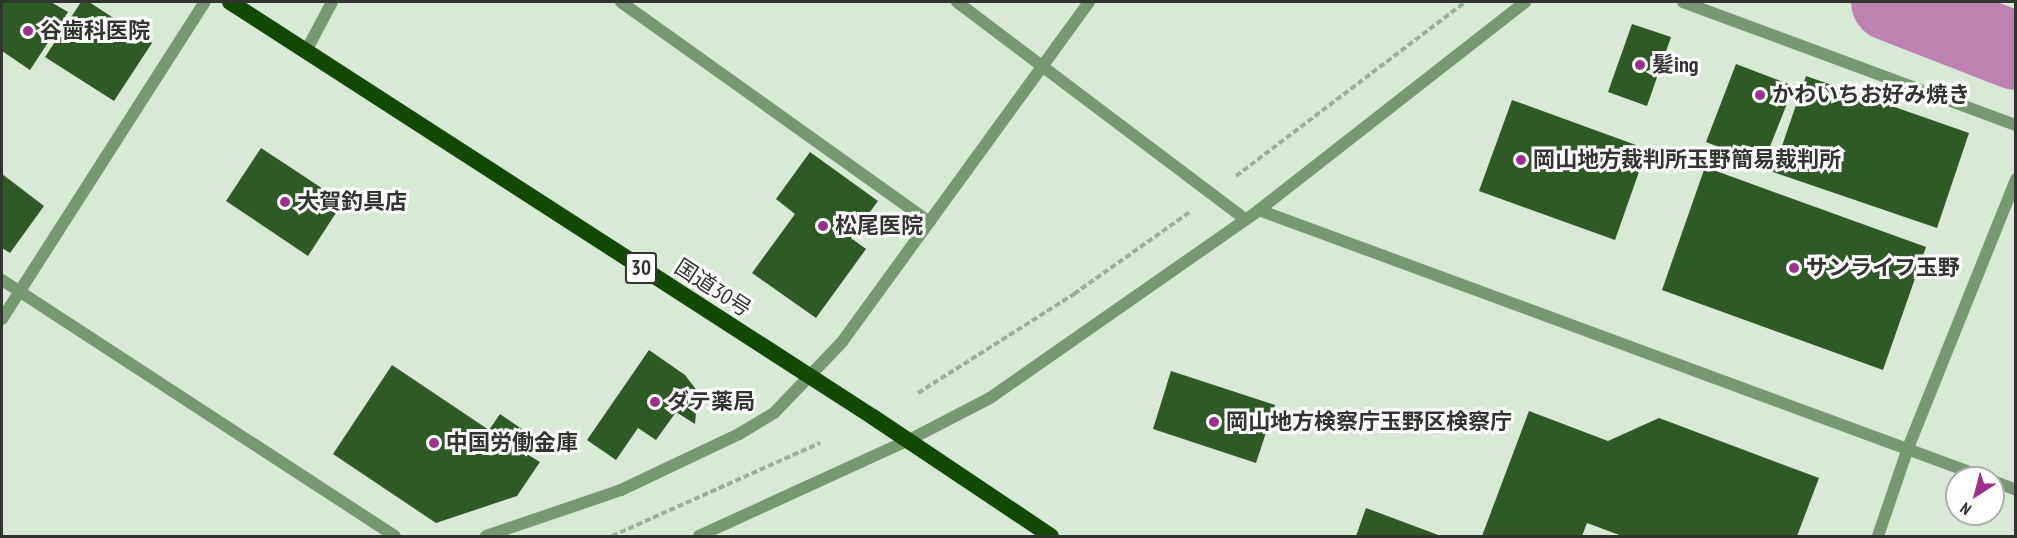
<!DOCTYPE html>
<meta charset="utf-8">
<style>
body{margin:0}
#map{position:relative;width:2017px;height:538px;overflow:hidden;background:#d8e9d5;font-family:"PT Sans Narrow","Noto Sans JP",sans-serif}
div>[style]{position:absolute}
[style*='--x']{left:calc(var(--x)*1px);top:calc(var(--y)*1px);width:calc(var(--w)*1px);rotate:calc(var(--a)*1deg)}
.river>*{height:78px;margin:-39px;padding:0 39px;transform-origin:39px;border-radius:39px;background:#bd82af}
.building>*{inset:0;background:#2e5a26}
.path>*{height:4px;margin-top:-2px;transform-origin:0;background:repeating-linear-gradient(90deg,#a0ad9d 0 6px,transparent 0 9px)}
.minor>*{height:12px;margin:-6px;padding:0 6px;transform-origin:6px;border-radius:6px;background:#779971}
.tertiary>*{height:12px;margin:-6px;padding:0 6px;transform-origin:6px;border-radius:6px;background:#779971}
.trunk>*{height:16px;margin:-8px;padding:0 8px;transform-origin:8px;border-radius:8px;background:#124a05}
.dots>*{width:16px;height:16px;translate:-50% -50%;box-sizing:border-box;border:3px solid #fff;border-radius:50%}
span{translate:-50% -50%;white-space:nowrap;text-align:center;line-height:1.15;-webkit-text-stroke:6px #fff;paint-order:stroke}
.shield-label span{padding:2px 4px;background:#fff;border:2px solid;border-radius:4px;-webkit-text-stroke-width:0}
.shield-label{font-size:21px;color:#30362f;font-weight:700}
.poi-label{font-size:22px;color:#30362f;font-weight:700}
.left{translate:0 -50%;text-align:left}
.street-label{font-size:22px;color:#30362f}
.frame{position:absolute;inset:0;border:3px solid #30362f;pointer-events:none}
.north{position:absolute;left:1945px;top:466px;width:60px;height:60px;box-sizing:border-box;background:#fff;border:2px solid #acafac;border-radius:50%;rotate:216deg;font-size:16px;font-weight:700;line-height:24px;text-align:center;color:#30362f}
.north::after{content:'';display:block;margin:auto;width:21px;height:27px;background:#9f2e8c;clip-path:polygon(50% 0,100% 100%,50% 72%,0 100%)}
</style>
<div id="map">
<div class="river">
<i style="--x:1890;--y:2;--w:135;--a:21.3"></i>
</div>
<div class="building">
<i style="clip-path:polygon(2px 2px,51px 2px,68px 12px,30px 70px,2px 51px)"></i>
<i style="clip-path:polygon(81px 2px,89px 2px,152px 43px,114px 101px,45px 57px)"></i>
<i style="clip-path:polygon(1632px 24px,1671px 37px,1647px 106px,1608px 92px)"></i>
<i style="clip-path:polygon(1736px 64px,1794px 86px,1763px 164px,1706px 142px)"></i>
<i style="clip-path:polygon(1806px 76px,1969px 133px,1937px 228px,1773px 172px)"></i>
<i style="clip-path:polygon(1512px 100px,1647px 149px,1615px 240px,1479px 191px)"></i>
<i style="clip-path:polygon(261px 148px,343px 202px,308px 256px,226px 201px)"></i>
<i style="clip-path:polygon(810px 152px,878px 201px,851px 238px,866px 249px,816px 318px,752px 273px,795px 214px,776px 199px)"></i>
<i style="clip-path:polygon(1705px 167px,1926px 247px,1883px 370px,1662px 290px)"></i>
<i style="clip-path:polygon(2px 174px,44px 206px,10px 253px,2px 248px)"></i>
<i style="clip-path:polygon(649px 350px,685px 375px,698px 392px,695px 424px,676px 412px,656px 440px,638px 428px,616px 460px,587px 440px)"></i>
<i style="clip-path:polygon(392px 365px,489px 430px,500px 414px,532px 436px,522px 451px,540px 462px,517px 496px,436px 523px,333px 454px)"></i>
<i style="clip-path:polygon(1171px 371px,1275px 405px,1256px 463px,1153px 429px)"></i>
<i style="clip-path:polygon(1529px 411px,1608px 441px,1659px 418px,1819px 478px,1797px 536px,1622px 536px,1587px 523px,1582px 536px,1482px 536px)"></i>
<i style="clip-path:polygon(1366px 508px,1441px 536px,1356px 536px)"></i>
</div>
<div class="path">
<i style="--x:1236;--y:176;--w:288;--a:-37.2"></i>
<i style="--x:918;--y:393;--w:185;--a:-32.4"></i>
<i style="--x:1074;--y:294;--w:142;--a:-35.3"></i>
<i style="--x:612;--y:536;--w:228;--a:-24.1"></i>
</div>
<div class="minor">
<i style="--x:621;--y:2;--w:379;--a:35.5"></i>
<i style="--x:957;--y:2;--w:361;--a:37"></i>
<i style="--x:1259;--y:210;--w:775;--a:20.24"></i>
<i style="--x:2;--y:280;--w:469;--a:33.1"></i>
<i style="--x:2;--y:319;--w:376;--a:-57.4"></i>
<i style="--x:1993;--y:481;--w:25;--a:21"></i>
<i style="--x:486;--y:536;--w:143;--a:-18.8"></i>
<i style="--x:621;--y:490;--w:131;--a:-25.4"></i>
<i style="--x:739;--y:434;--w:41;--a:-31"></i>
<i style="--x:774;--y:413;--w:98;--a:-46.2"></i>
<i style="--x:842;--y:342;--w:420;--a:-54"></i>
<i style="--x:699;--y:536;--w:231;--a:-24.6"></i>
<i style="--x:909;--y:440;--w:91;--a:-27.4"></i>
<i style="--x:990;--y:398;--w:328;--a:-34.9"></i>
<i style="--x:1259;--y:210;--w:338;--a:-38"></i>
</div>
<div class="tertiary">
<i style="--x:1683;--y:2;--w:355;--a:20.3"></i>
<i style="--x:306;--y:51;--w:55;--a:-62"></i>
<i style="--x:1878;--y:536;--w:93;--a:-71.2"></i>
<i style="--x:1908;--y:448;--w:290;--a:-68.1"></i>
</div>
<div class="trunk">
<i style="--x:230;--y:2;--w:765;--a:32.84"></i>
<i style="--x:873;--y:417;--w:214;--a:33.8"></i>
</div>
<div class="dots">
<i style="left:28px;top:31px;background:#9f2e8c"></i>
<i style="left:1640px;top:65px;background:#9f2e8c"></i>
<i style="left:1760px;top:95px;background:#9f2e8c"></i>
<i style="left:1521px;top:160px;background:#9f2e8c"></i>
<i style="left:285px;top:202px;background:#9f2e8c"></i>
<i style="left:823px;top:226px;background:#9f2e8c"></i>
<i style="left:1794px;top:268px;background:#9f2e8c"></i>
<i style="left:655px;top:402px;background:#9f2e8c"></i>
<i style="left:1214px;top:422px;background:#9f2e8c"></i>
<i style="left:434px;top:443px;background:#9f2e8c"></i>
</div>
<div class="shield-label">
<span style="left:641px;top:268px">30</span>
</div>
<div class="poi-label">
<span class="left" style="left:40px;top:31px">谷歯科医院</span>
<span class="left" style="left:1652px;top:65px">髪ing</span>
<span class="left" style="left:1772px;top:95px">かわいちお好み焼き</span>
<span class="left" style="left:1533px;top:160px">岡山地方裁判所玉野簡易裁判所</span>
<span class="left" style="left:297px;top:202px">大賀釣具店</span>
<span class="left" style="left:835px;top:226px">松尾医院</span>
<span class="left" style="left:1806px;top:268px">サンライフ玉野</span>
<span class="left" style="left:667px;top:402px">ダテ薬局</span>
<span class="left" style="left:1226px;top:422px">岡山地方検察庁玉野区検察庁</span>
<span class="left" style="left:446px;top:443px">中国労働金庫</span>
</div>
<div class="street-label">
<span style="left:713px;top:288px;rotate:33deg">国道30号</span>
</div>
<div class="frame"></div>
<div class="north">N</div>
</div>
